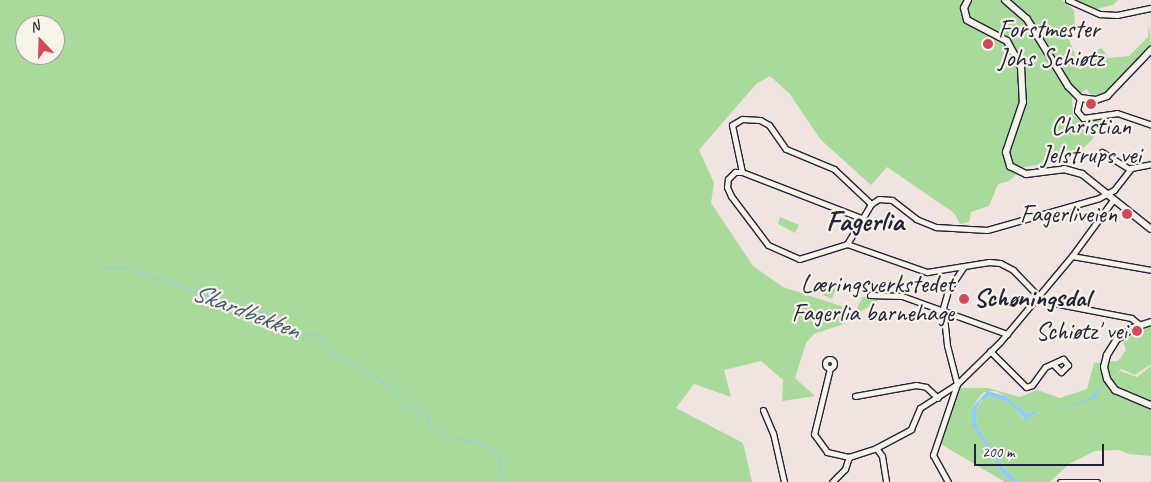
<!DOCTYPE html>
<meta charset="utf-8">
<style>
body{margin:0}
#map{position:relative;width:1151px;height:482px;overflow:hidden;background:#f1e3df;font-family:Caveat,sans-serif}
div>[style]{position:absolute}
[style*='--x']{left:calc(var(--x)*1px);top:calc(var(--y)*1px);width:calc(var(--w)*1px);rotate:calc(var(--a)*1deg)}
.green>*{inset:0;background:#a7da9b}
.water>*{inset:0;background:#93ccf3}
.stream>*{height:1px;margin:-0.5px;padding:0 0.5px;transform-origin:0.5px;border-radius:0.5px;background:#93ccf3}
.roads{filter:drop-shadow(1px 0 #22223b) drop-shadow(-1px 0 #22223b) drop-shadow(0 1px #22223b) drop-shadow(0 -1px #22223b)}
.minor>*{height:5px;margin:-2.5px;padding:0 2.5px;transform-origin:2.5px;border-radius:2.5px;background:#f7f3e8}
.minor>.ring{margin:-2.5px;padding:0;box-sizing:content-box;background:none;border:5px solid #f7f3e8;border-radius:50%}
.tertiary>*{height:6px;margin:-3px;padding:0 3px;transform-origin:3px;border-radius:3px;background:#f7f3e8}
.dots>*{width:14px;height:14px;translate:-50% -50%;box-sizing:border-box;border:2px solid #f7f3e8;border-radius:50%}
span{translate:-50% -50%;white-space:nowrap;text-align:center;line-height:1.15;-webkit-text-stroke:4.5px #f7f3e8;paint-order:stroke}
.poi-label{font-size:25px;color:#22223b}
.left{translate:0 -50%;text-align:left}
.right{translate:-100% -50%;text-align:right}
.neighbourhood-label{font-size:26px;color:#22223b;font-weight:700}
.water-label{font-size:26px;color:#445572;font-style:italic}
.quarter-label{font-size:28px;color:#22223b;font-weight:700}
.north{position:absolute;left:15px;top:15px;width:50px;height:50px;box-sizing:border-box;background:#f7f3e8;border:1px solid #a29fa3;border-radius:50%;rotate:339deg;font-size:14px;font-weight:700;line-height:20px;text-align:center;color:#22223b}
.north::after{content:'';display:block;margin:auto;width:18px;height:22px;background:#d1495b;clip-path:polygon(50% 0,100% 100%,50% 72%,0 100%)}
.scale{position:absolute;left:974px;top:444px;width:130px;height:22px;box-sizing:border-box;border:2px solid #22223b;border-top:0;padding-left:6px;font-size:15px;line-height:18px;white-space:nowrap;color:#22223b;-webkit-text-stroke:4px #f7f3e8;paint-order:stroke}
</style>
<div id="map">
<div class="green">
<i style="clip-path:polygon(evenodd,0 0,1062px 0,1074px 10px,1075px 25px,1068px 37px,1077px 60px,1096px 60px,1097px 50px,1102px 48px,1108px 58px,1129px 56px,1148px 37px,1149px 23px,1151px 44px,1107px 91px,1100px 95px,1090px 94px,1087px 89px,1072px 98px,1073px 115px,1083px 123px,1108px 116px,1091px 141px,1070px 160px,1024px 167px,1009px 181px,998px 184px,989px 206px,971px 212px,969px 222px,960px 224px,954px 213px,887px 167px,871px 185px,821px 140px,789px 93px,770px 76px,756px 84px,699px 150px,714px 183px,711px 203px,753px 266px,783px 287px,856px 311px,862px 297px,883px 297px,841px 325px,814px 334px,806px 343px,795px 378px,815px 396px,782px 401px,783px 380px,761px 361px,724px 370px,731px 397px,694px 384px,676px 408px,743px 443px,752px 482px,0 482px,0 0,25px 25px,55px 25px,55px 55px,25px 55px,25px 25px)"></i>
<i style="clip-path:polygon(1076px 0,1118px 0,1113px 5px,1096px 9px)"></i>
<i style="clip-path:polygon(780px 217px,799px 225px,795px 233px,778px 224px)"></i>
<i style="clip-path:polygon(819px 281px,836px 289px,832px 299px,814px 291px)"></i>
<i style="clip-path:polygon(1151px 326px,1151px 364px,1135px 375px,1121px 369px,1112px 380px,1120px 371px,1137px 377px,1151px 366px,1151px 456px,1129px 454px,1119px 450px,1095px 451px,1069px 464px,1050px 482px,1019px 482px,1004px 468px,977px 426px,976px 410px,983px 398px,992px 396px,1013px 405px,1023px 419px,1040px 412px,1027px 413px,1006px 396px,995px 391px,984px 392px,978px 399px,972px 408px,972px 425px,995px 458px,998px 469px,1011px 482px,1005px 482px,939px 443px,957px 388px,988px 388px,1020px 397px,1037px 390px,1060px 398px,1087px 389px,1094px 363px,1118px 361px,1126px 350px,1123px 341px)"></i>
</div>
<div class="water">
<i style="clip-path:polygon(1103px 384px,1096px 398px,1051px 413px,1090px 398px)"></i>
<i style="clip-path:polygon(987px 391px,1006px 396px,1027px 413px,1040px 411px,1025px 420px,1011px 404px,990px 396px,981px 400px,976px 410px,977px 426px,1004px 468px,1019px 482px,1011px 482px,998px 469px,995px 458px,971px 424px,972px 408px)"></i>
</div>
<div class="stream">
<i style="--x:101;--y:267;--w:28;--a:2"></i>
<i style="--x:129;--y:268;--w:28;--a:21"></i>
<i style="--x:155;--y:278;--w:13;--a:9"></i>
<i style="--x:168;--y:280;--w:25;--a:26"></i>
<i style="--x:191;--y:291;--w:33;--a:16"></i>
<i style="--x:223;--y:300;--w:7;--a:63"></i>
<i style="--x:226;--y:306;--w:39;--a:9"></i>
<i style="--x:265;--y:312;--w:36;--a:37"></i>
<i style="--x:294;--y:334;--w:24;--a:2"></i>
<i style="--x:318;--y:335;--w:26;--a:53"></i>
<i style="--x:334;--y:356;--w:44;--a:25.4"></i>
<i style="--x:374;--y:375;--w:28;--a:39"></i>
<i style="--x:396;--y:393;--w:12;--a:66"></i>
<i style="--x:401;--y:404;--w:26;--a:21"></i>
<i style="--x:425;--y:413;--w:15;--a:70"></i>
<i style="--x:430;--y:427;--w:21;--a:28"></i>
<i style="--x:449;--y:437;--w:32;--a:9"></i>
<i style="--x:481;--y:442;--w:16;--a:35"></i>
<i style="--x:494;--y:451;--w:11;--a:52"></i>
<i style="--x:501;--y:460;--w:11;--a:105"></i>
<i style="--x:498;--y:471;--w:13;--a:58"></i>
</div>
<div class="roads">
<div class="minor">
<i style="--x:1068;--y:0;--w:35;--a:24"></i>
<i style="--x:1100;--y:14;--w:17;--a:3"></i>
<i style="--x:1117;--y:15;--w:35;--a:-12"></i>
<i style="--x:1080;--y:98;--w:13;--a:103"></i>
<i style="--x:1077;--y:111;--w:9;--a:49"></i>
<i style="--x:1083;--y:118;--w:34;--a:-8"></i>
<i style="--x:1117;--y:113;--w:36;--a:19"></i>
<i style="--x:1102;--y:152;--w:32;--a:32"></i>
<i style="--x:742;--y:172;--w:7;--a:180"></i>
<i style="--x:735;--y:172;--w:10;--a:135"></i>
<i style="--x:728;--y:179;--w:8;--a:97"></i>
<i style="--x:727;--y:187;--w:10;--a:66"></i>
<i style="--x:731;--y:196;--w:61;--a:52.9"></i>
<i style="--x:768;--y:245;--w:34;--a:24"></i>
<i style="--x:799;--y:259;--w:50;--a:-17.4"></i>
<i style="--x:847;--y:244;--w:47;--a:-59"></i>
<i style="--x:871;--y:204;--w:9;--a:-32"></i>
<i style="--x:879;--y:199;--w:13;--a:4"></i>
<i style="--x:892;--y:200;--w:31;--a:38"></i>
<i style="--x:916;--y:219;--w:22;--a:22"></i>
<i style="--x:936;--y:227;--w:51;--a:3.4"></i>
<i style="--x:987;--y:230;--w:116;--a:-15.9"></i>
<i style="--x:1099;--y:198;--w:17;--a:-28"></i>
<i style="--x:1114;--y:190;--w:28;--a:-52"></i>
<i style="--x:1131;--y:168;--w:20;--a:-11"></i>
<i style="--x:742;--y:172;--w:48;--a:-102"></i>
<i style="--x:732;--y:125;--w:12;--a:-31"></i>
<i style="--x:742;--y:119;--w:18;--a:3"></i>
<i style="--x:760;--y:120;--w:10;--a:29"></i>
<i style="--x:769;--y:125;--w:29;--a:55"></i>
<i style="--x:786;--y:149;--w:52;--a:22.6"></i>
<i style="--x:834;--y:169;--w:51;--a:43.4"></i>
<i style="--x:742;--y:172;--w:128;--a:21.1"></i>
<i style="--x:847;--y:244;--w:85;--a:19.3"></i>
<i style="--x:927;--y:272;--w:63;--a:-9.2"></i>
<i style="--x:989;--y:262;--w:11;--a:5"></i>
<i style="--x:1000;--y:263;--w:15;--a:28"></i>
<i style="--x:1013;--y:270;--w:43;--a:45.9"></i>
<i style="--x:1043;--y:301;--w:90;--a:10.9"></i>
<i style="--x:1131;--y:318;--w:11;--a:38"></i>
<i style="--x:1072;--y:256;--w:80;--a:10"></i>
<i style="--x:870;--y:295;--w:32;--a:2"></i>
<i style="--x:902;--y:296;--w:112;--a:19.9"></i>
<i style="--x:990;--y:351;--w:51;--a:45"></i>
<i style="--x:1026;--y:387;--w:6;--a:-18"></i>
<i style="--x:1032;--y:385;--w:22;--a:-54"></i>
<i style="--x:1045;--y:367;--w:20;--a:-24"></i>
<i style="--x:1063;--y:359;--w:8;--a:50"></i>
<i style="--x:1068;--y:365;--w:10;--a:135"></i>
<i style="--x:1061;--y:372;--w:10;--a:-135"></i>
<i class="ring" style="left:825.5px;top:359.5px;width:4px;height:4px"></i>
<i style="--x:830;--y:368;--w:68;--a:103.6"></i>
<i style="--x:814;--y:434;--w:22;--a:54"></i>
<i style="--x:827;--y:452;--w:23;--a:13"></i>
<i style="--x:855;--y:396;--w:62;--a:-10.2"></i>
<i style="--x:916;--y:385;--w:10;--a:11"></i>
<i style="--x:926;--y:387;--w:16;--a:43"></i>
<i style="--x:763;--y:410;--w:25;--a:67"></i>
<i style="--x:773;--y:433;--w:50;--a:77.3"></i>
<i style="--x:876;--y:448;--w:10;--a:53"></i>
<i style="--x:882;--y:456;--w:26;--a:81"></i>
<i style="--x:832;--y:482;--w:18;--a:-45"></i>
<i style="--x:845;--y:469;--w:13;--a:-72"></i>
<i style="--x:849;--y:457;--w:28;--a:-18"></i>
<i style="--x:876;--y:448;--w:40;--a:-28"></i>
<i style="--x:911;--y:429;--w:23;--a:-67"></i>
<i style="--x:920;--y:408;--w:44;--a:-33"></i>
<i style="--x:957;--y:384;--w:60;--a:-44.3"></i>
<i style="--x:1000;--y:342;--w:112;--a:-50.1"></i>
<i style="--x:1072;--y:256;--w:69;--a:-53.8"></i>
<i style="--x:948;--y:482;--w:31;--a:-119"></i>
<i style="--x:933;--y:455;--w:75;--a:-71.3"></i>
<i style="--x:957;--y:384;--w:40;--a:-104.4"></i>
<i style="--x:947;--y:345;--w:37;--a:-96"></i>
<i style="--x:943;--y:308;--w:19;--a:-74"></i>
<i style="--x:948;--y:290;--w:27;--a:-56"></i>
<i style="--x:1060;--y:482;--w:37;--a:0"></i>
</div>
<div class="tertiary">
<i style="--x:968;--y:0;--w:9;--a:117"></i>
<i style="--x:964;--y:8;--w:12;--a:76"></i>
<i style="--x:967;--y:20;--w:45;--a:27.7"></i>
<i style="--x:1007;--y:41;--w:30;--a:62"></i>
<i style="--x:1021;--y:67;--w:35;--a:87"></i>
<i style="--x:1023;--y:102;--w:53;--a:108.8"></i>
<i style="--x:1006;--y:152;--w:15;--a:74"></i>
<i style="--x:1010;--y:166;--w:18;--a:27"></i>
<i style="--x:1026;--y:174;--w:38;--a:-7"></i>
<i style="--x:1064;--y:169;--w:19;--a:16"></i>
<i style="--x:1082;--y:174;--w:88;--a:38.6"></i>
<i style="--x:1005;--y:0;--w:29;--a:41"></i>
<i style="--x:1027;--y:19;--w:79;--a:58.5"></i>
<i style="--x:1068;--y:86;--w:17;--a:45"></i>
<i style="--x:1080;--y:98;--w:16;--a:7"></i>
<i style="--x:1096;--y:100;--w:12;--a:-20"></i>
<i style="--x:1107;--y:96;--w:64;--a:-46.3"></i>
<i style="--x:1151;--y:322;--w:19;--a:162"></i>
<i style="--x:1133;--y:328;--w:19;--a:145"></i>
<i style="--x:1117;--y:339;--w:19;--a:122"></i>
<i style="--x:1107;--y:355;--w:12;--a:104"></i>
<i style="--x:1104;--y:367;--w:12;--a:76"></i>
<i style="--x:1107;--y:379;--w:14;--a:54"></i>
<i style="--x:1115;--y:390;--w:39;--a:23"></i>
</div>
</div>
<div class="dots">
<i style="left:988px;top:44px;background:#d1495b"></i>
<i style="left:1091px;top:104px;background:#d1495b"></i>
<i style="left:1127px;top:214px;background:#d1495b"></i>
<i style="left:964px;top:299px;background:#d1495b"></i>
<i style="left:1137px;top:331px;background:#d1495b"></i>
</div>
<div class="poi-label">
<span class="left" style="left:998px;top:44px">Forstmester<br>Johs Schiøtz</span>
<span style="left:1091px;top:141px">Christian<br>Jelstrups vei</span>
<span class="right" style="left:1117px;top:214px">Fagerliveien</span>
<span class="right" style="left:954px;top:299px">Læringsverkstedet<br>Fagerlia barnehage</span>
<span class="right" style="left:1127px;top:331px">Schiøtz' vei</span>
</div>
<div class="neighbourhood-label">
<span style="left:1032px;top:298px">Schøningsdal</span>
</div>
<div class="water-label">
<span style="left:246px;top:311px;rotate:21deg">Skardbekken</span>
</div>
<div class="quarter-label">
<span style="left:865px;top:221px">Fagerlia</span>
</div>
<div class="north">N</div>
<div class="scale">200 m</div>
</div>
